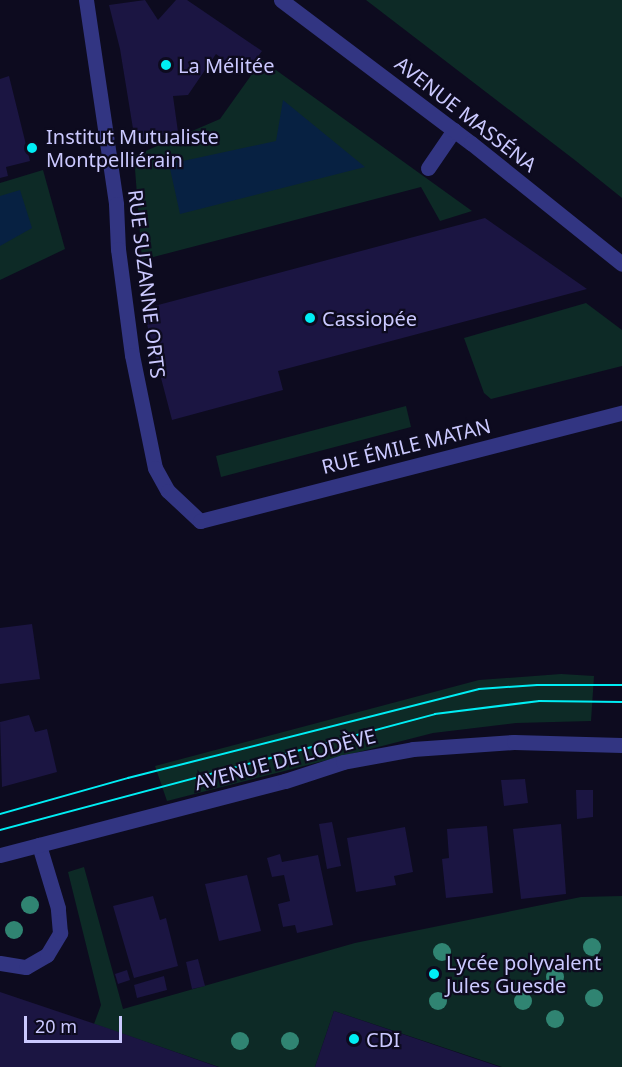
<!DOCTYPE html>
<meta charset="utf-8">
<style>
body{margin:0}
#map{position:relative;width:622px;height:1067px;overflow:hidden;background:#0d0b1f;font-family:"Noto Sans",sans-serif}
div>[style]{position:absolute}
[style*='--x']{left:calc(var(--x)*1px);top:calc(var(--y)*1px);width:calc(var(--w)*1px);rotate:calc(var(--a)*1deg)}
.green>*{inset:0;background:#0d2a26}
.water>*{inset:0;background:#072142}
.building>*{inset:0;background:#1b1542}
.service>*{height:15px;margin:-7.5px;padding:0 7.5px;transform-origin:7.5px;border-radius:7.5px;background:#323582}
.minor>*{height:15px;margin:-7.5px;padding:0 7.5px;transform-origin:7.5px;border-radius:7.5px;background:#323582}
.tertiary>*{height:15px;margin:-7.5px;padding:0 7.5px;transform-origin:7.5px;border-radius:7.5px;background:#323582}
.tram>*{height:1.5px;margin:-0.75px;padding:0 0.75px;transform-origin:0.75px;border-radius:0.75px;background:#00eef4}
.trees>*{width:18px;height:18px;margin:-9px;border-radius:50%;background:#308472}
.dots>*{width:16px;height:16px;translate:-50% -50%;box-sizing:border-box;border:3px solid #0d0b1f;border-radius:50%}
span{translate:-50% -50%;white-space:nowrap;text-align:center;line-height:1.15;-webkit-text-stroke:4.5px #0d0b1f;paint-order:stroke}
.poi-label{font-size:20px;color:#cbc9ff}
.left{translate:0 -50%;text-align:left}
.street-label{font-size:20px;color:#cbc9ff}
.scale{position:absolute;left:24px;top:1016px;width:98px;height:27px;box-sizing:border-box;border:3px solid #cbc9ff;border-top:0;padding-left:8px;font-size:18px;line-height:21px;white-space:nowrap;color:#cbc9ff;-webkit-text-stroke:4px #0d0b1f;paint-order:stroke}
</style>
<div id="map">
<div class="green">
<i style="clip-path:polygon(366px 0,622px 0,622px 198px,576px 161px)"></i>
<i style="clip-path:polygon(262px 60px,472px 211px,440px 221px,421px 187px,142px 260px,134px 156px,220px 119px)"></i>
<i style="clip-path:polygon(43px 170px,65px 249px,0 280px,0 183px)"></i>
<i style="clip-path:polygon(586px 303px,622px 330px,622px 366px,491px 399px,484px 393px,464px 338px)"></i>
<i style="clip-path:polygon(406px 406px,411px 427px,221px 477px,216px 456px)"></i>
<i style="clip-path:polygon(561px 674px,594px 676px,591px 721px,516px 723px,433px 733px,167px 801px,155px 766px,479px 680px)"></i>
<i style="clip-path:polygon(84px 867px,123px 1009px,355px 943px,581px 897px,622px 896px,622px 1067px,502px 1067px,334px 1011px,315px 1067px,219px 1067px,94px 1024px,101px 1005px,68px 872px)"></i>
</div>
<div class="water">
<i style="clip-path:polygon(283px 100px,365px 167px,180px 214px,169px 164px,276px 141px)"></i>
<i style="clip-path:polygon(20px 190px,32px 228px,0 246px,0 196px)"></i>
</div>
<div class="building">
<i style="clip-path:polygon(145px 0,158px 20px,176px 0,187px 0,262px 51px,244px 75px,216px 54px,188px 95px,173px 96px,178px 132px,135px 141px,120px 49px,109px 5px)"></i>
<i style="clip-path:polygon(9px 76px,30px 161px,6px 167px,8px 176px,0 178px,0 79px)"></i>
<i style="clip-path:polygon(485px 218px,587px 289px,278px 371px,283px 390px,172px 420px,143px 309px)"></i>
<i style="clip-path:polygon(32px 624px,40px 679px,0 684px,0 628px)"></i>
<i style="clip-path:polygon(29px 715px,35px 732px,47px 729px,57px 772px,2px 787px,0 722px)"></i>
<i style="clip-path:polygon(525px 779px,528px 803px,504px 806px,501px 780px)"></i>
<i style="clip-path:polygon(576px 790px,593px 790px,593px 817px,577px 819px)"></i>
<i style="clip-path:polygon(332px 822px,341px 866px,327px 869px,319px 824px)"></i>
<i style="clip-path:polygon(561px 824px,566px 894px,521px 899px,513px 829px)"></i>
<i style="clip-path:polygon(487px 826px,493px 893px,446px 898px,442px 859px,449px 858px,447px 829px)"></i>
<i style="clip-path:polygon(405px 827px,413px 872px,394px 876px,396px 885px,356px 892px,347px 838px)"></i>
<i style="clip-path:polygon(280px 854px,282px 862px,318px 855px,333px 925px,297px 933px,295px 925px,283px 927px,278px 904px,290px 901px,284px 875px,272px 877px,267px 858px)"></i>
<i style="clip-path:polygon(247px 875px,261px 931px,219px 941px,205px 884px)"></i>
<i style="clip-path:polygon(153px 896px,160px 920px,166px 918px,178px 966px,134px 978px,113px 906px)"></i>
<i style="clip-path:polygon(198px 959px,205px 986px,192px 989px,186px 962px)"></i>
<i style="clip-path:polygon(127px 970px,130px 980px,118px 984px,115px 974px)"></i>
<i style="clip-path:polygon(164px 976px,167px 990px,137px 998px,134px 985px)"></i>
<i style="clip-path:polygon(0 992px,107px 1028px,218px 1067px,0 1067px)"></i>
<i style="clip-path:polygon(334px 1011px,500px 1067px,315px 1067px)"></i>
</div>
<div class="service">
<i style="--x:428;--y:168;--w:46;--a:-55.6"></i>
<i style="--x:0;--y:963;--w:26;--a:9"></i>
<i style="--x:26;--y:967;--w:24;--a:-30"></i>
<i style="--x:47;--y:955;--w:26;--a:-59"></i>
<i style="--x:60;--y:933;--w:25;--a:-95"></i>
<i style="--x:58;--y:908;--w:66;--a:-106.8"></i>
</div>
<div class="minor">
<i style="--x:86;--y:0;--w:206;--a:81.6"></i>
<i style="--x:116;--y:204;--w:45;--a:87.5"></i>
<i style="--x:118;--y:249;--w:107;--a:82.5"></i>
<i style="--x:132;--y:355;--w:115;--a:78.5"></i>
<i style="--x:155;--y:468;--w:26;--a:61"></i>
<i style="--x:168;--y:491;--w:44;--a:43.2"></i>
<i style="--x:200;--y:521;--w:436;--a:-14.4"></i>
</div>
<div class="tertiary">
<i style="--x:281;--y:0;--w:238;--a:37"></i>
<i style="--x:471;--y:143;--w:193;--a:38.7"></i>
<i style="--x:0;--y:855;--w:294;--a:-14.6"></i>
<i style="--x:285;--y:781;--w:61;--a:-18.1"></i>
<i style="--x:343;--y:762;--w:71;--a:-10.5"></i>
<i style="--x:413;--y:749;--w:101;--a:-4"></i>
<i style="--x:514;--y:742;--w:108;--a:1.6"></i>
</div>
<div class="tram">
<i style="--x:0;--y:814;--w:133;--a:-15.7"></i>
<i style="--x:128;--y:778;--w:362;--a:-14.2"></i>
<i style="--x:479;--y:689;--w:58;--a:-3.9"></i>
<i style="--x:537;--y:685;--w:85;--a:0"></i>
<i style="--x:0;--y:830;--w:450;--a:-14.9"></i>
<i style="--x:435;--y:714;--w:105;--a:-7.1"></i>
<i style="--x:539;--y:701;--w:83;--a:0.7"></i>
</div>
<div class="trees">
<i style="left:30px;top:905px"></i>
<i style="left:14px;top:930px"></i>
<i style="left:592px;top:947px"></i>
<i style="left:442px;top:952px"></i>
<i style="left:555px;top:977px"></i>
<i style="left:594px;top:998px"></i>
<i style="left:438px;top:1001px"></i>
<i style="left:523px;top:1001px"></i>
<i style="left:555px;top:1019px"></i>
<i style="left:240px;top:1041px"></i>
<i style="left:290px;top:1041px"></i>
</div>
<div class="dots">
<i style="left:166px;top:65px;background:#00eef4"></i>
<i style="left:32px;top:148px;background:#00eef4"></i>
<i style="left:310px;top:318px;background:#00eef4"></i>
<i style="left:434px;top:974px;background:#00eef4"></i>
<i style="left:354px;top:1039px;background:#00eef4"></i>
</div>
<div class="poi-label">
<span class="left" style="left:178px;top:65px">La Mélitée</span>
<span class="left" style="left:46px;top:148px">Institut Mutualiste<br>Montpelliérain</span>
<span class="left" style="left:322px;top:318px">Cassiopée</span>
<span class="left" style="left:446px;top:974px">Lycée polyvalent<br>Jules Guesde</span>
<span class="left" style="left:366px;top:1039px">CDI</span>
</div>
<div class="street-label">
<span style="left:466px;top:114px;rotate:38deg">AVENUE MASSÉNA</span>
<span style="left:147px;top:284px;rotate:83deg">RUE SUZANNE ORTS</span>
<span style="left:406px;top:446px;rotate:-14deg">RUE ÉMILE MATAN</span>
<span style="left:285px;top:759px;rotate:-15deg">AVENUE DE LODÈVE</span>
</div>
<div class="scale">20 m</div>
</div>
